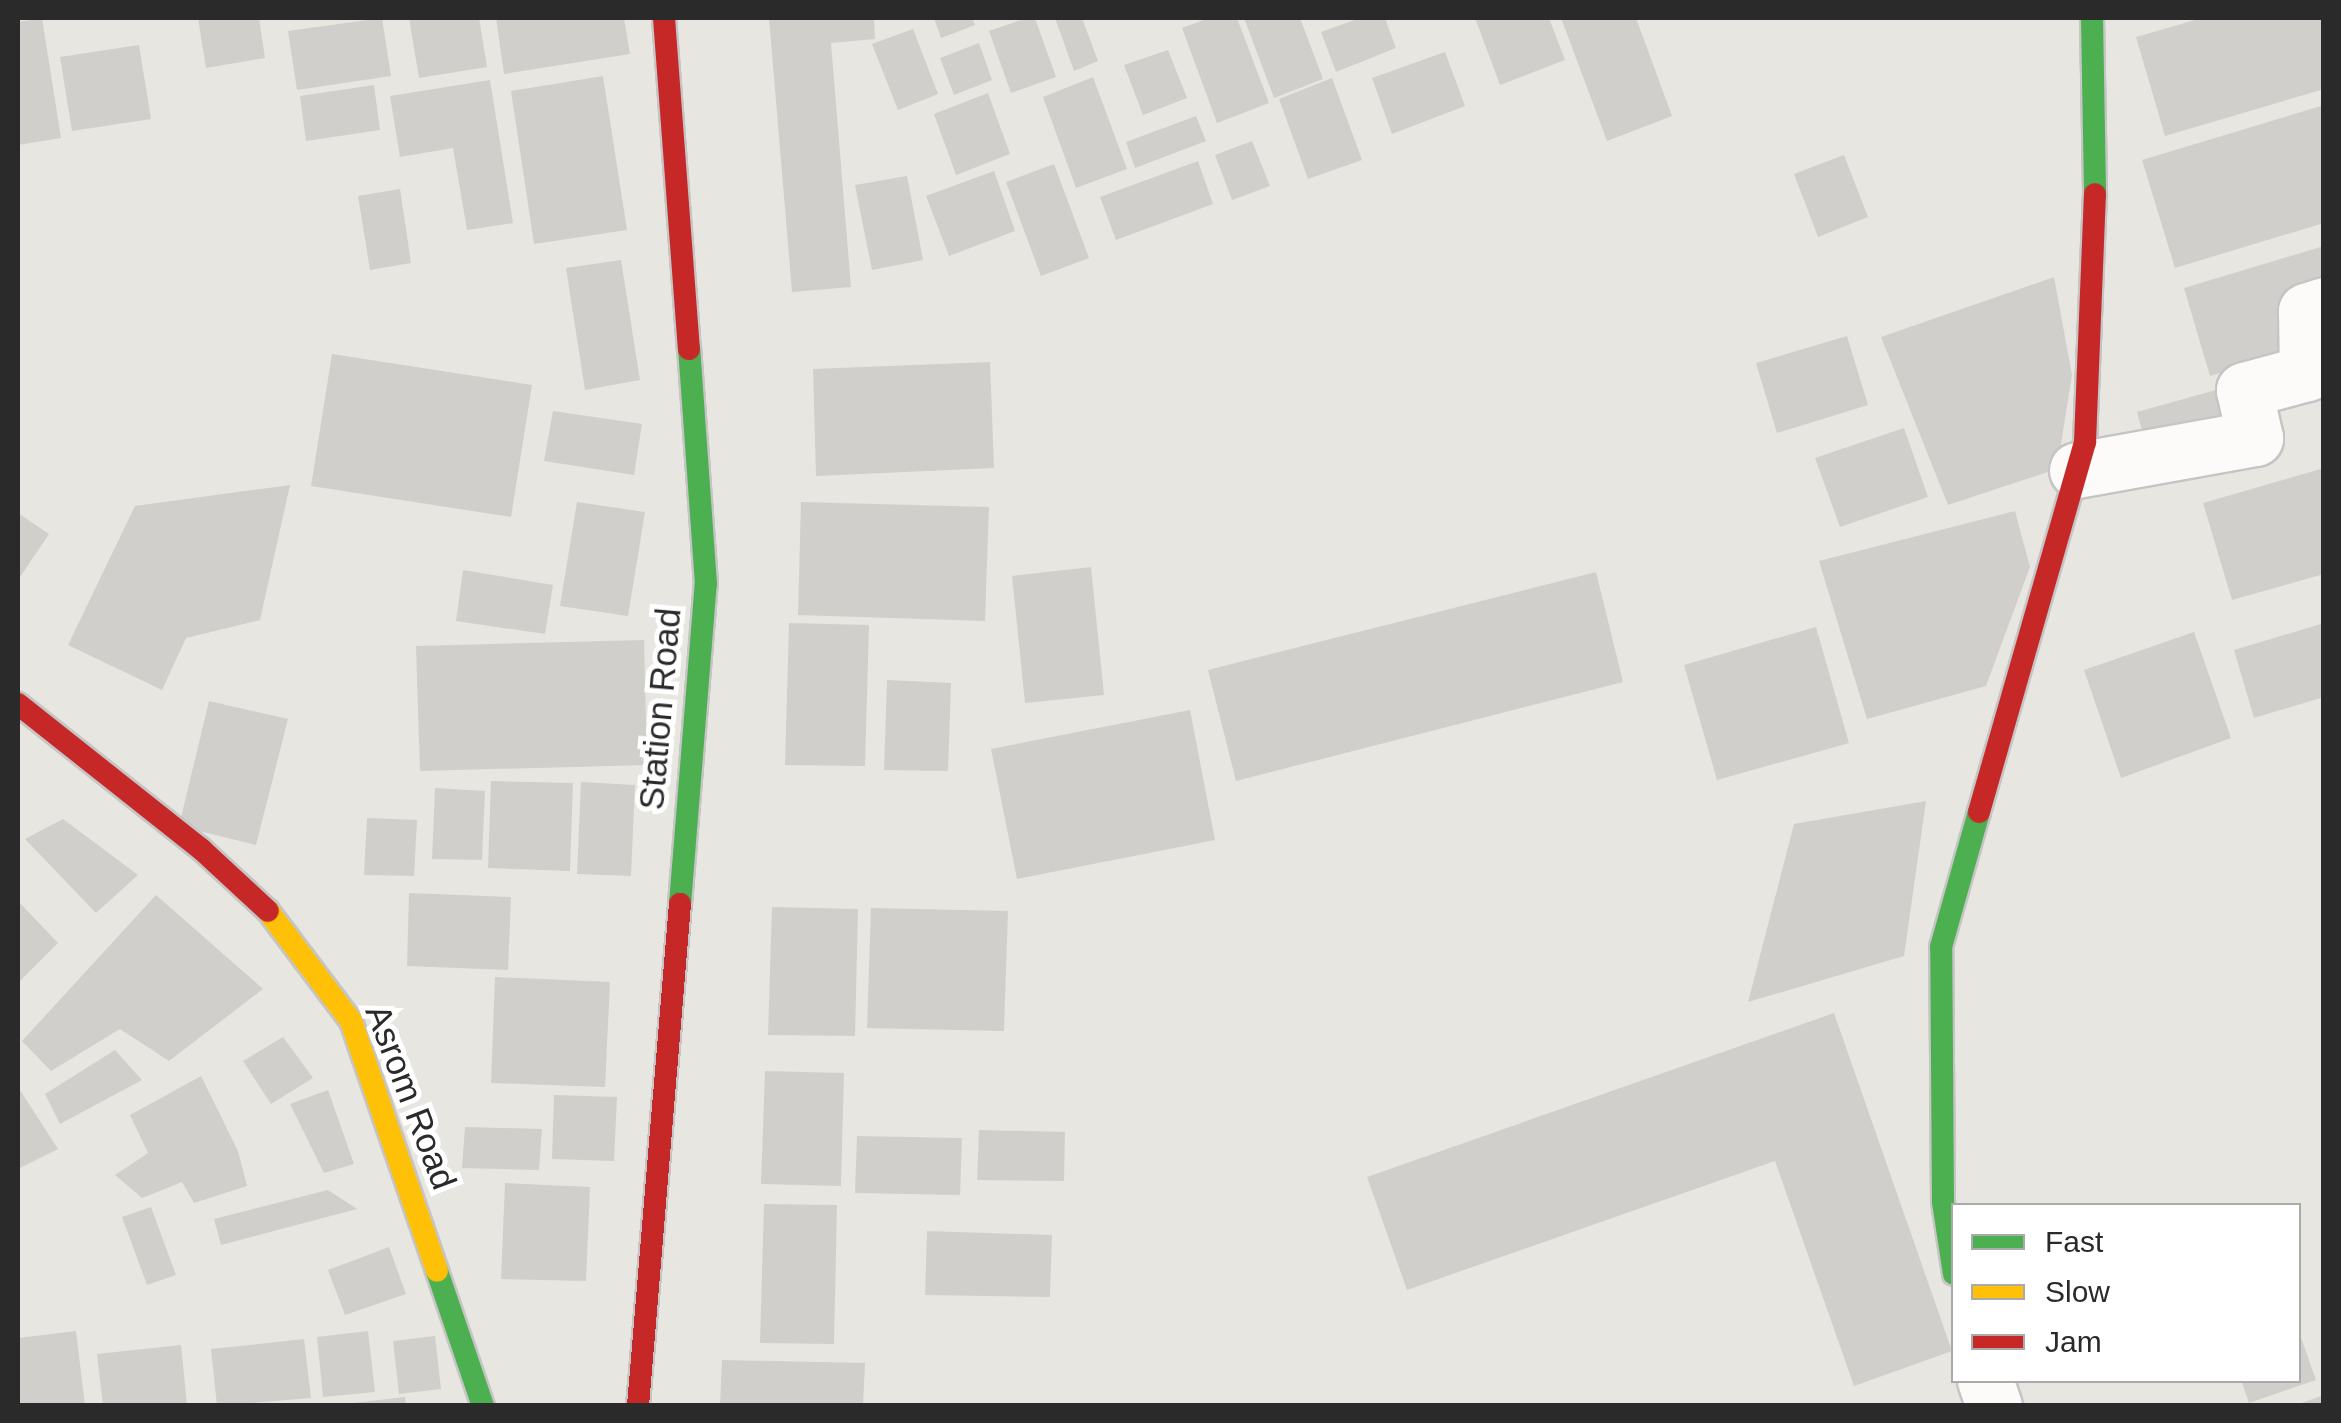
<!DOCTYPE html>
<style>
body{margin:0}
#map{position:relative;width:2341px;height:1423px;overflow:hidden;background:#e8e6e0;font-family:Helvetica,sans-serif}
div>[style]{position:absolute}
[style*='--x']{left:calc(var(--x)*1px);top:calc(var(--y)*1px);width:calc(var(--w)*1px);rotate:calc(var(--a)*1deg)}
.building>*{inset:0;background:#d1cfcb}
.roads{filter:drop-shadow(2px 0 #c6c5c5) drop-shadow(-2px 0 #c6c5c5) drop-shadow(0 2px #c6c5c5) drop-shadow(0 -2px #c6c5c5)}
.street>*{height:55px;margin:-27.5px;padding:0 27.5px;transform-origin:27.5px;border-radius:27.5px;background:#fcfbfa}
.fast>*{height:22px;margin:-11px;padding:0 11px;transform-origin:11px;border-radius:11px;background:#4caf50}
.slow>*{height:22px;margin:-11px;padding:0 11px;transform-origin:11px;border-radius:11px;background:#ffc107}
.jam>*{height:22px;margin:-11px;padding:0 11px;transform-origin:11px;border-radius:11px;background:#c62828}
span{translate:-50% -50%;white-space:nowrap;text-align:center;line-height:1.15;-webkit-text-stroke:10px #fff;paint-order:stroke}
.street-label{font-size:35px;color:#2a2a2a}
.frame{position:absolute;inset:0;border:20px solid #2a2a2a;pointer-events:none}
.legend{position:absolute;left:1951px;top:1203px;width:350px;height:180px;box-sizing:border-box;background:#fff;border:2px solid #aaa;margin:0;padding:12px 18px;list-style:none;font-size:30px;color:#2a2a2a}
.legend li{display:flex;align-items:center;gap:20px;height:50px}
.legend b{width:50px;border:2px solid #aaa}
</style>
<div id="map">
<div class="building">
<i style="clip-path:polygon(42px 18px,61px 138px,18px 145px,18px 22px)"></i>
<i style="clip-path:polygon(198px 18px,259px 18px,265px 58px,206px 68px)"></i>
<i style="clip-path:polygon(382px 18px,391px 76px,297px 90px,288px 31px)"></i>
<i style="clip-path:polygon(409px 18px,479px 18px,487px 67px,419px 78px)"></i>
<i style="clip-path:polygon(496px 18px,624px 18px,630px 54px,504px 74px)"></i>
<i style="clip-path:polygon(769px 18px,874px 18px,875px 39px,831px 43px,851px 287px,792px 292px)"></i>
<i style="clip-path:polygon(934px 18px,972px 18px,975px 25px,941px 38px)"></i>
<i style="clip-path:polygon(1027px 18px,1035px 18px,1056px 77px,1011px 93px,989px 31px)"></i>
<i style="clip-path:polygon(1055px 18px,1082px 18px,1098px 61px,1074px 71px)"></i>
<i style="clip-path:polygon(1209px 18px,1237px 18px,1269px 103px,1217px 123px,1182px 28px)"></i>
<i style="clip-path:polygon(1244px 18px,1300px 18px,1323px 79px,1274px 98px)"></i>
<i style="clip-path:polygon(1360px 18px,1385px 18px,1396px 48px,1336px 72px,1321px 32px)"></i>
<i style="clip-path:polygon(1475px 18px,1549px 18px,1565px 60px,1500px 85px)"></i>
<i style="clip-path:polygon(1561px 18px,1636px 18px,1672px 116px,1607px 141px)"></i>
<i style="clip-path:polygon(2202px 18px,2324px 18px,2324px 89px,2165px 136px,2136px 37px)"></i>
<i style="clip-path:polygon(913px 29px,938px 94px,898px 110px,872px 44px)"></i>
<i style="clip-path:polygon(979px 43px,992px 80px,954px 95px,940px 58px)"></i>
<i style="clip-path:polygon(139px 45px,151px 119px,72px 131px,60px 57px)"></i>
<i style="clip-path:polygon(1168px 50px,1187px 98px,1143px 115px,1124px 65px)"></i>
<i style="clip-path:polygon(1445px 52px,1465px 106px,1392px 134px,1372px 78px)"></i>
<i style="clip-path:polygon(603px 76px,627px 230px,534px 244px,511px 91px)"></i>
<i style="clip-path:polygon(1093px 77px,1127px 169px,1076px 188px,1043px 97px)"></i>
<i style="clip-path:polygon(1332px 78px,1362px 160px,1308px 179px,1279px 99px)"></i>
<i style="clip-path:polygon(490px 80px,513px 223px,467px 230px,453px 148px,400px 157px,390px 96px)"></i>
<i style="clip-path:polygon(374px 85px,380px 130px,306px 141px,300px 96px)"></i>
<i style="clip-path:polygon(988px 93px,1010px 154px,956px 175px,934px 114px)"></i>
<i style="clip-path:polygon(2324px 105px,2324px 223px,2175px 268px,2142px 160px)"></i>
<i style="clip-path:polygon(1196px 116px,1206px 141px,1135px 168px,1126px 142px)"></i>
<i style="clip-path:polygon(1252px 141px,1270px 186px,1232px 200px,1215px 155px)"></i>
<i style="clip-path:polygon(1844px 155px,1868px 217px,1818px 237px,1794px 174px)"></i>
<i style="clip-path:polygon(1198px 161px,1213px 204px,1116px 240px,1100px 197px)"></i>
<i style="clip-path:polygon(1054px 164px,1089px 258px,1041px 276px,1006px 182px)"></i>
<i style="clip-path:polygon(994px 171px,1015px 231px,949px 256px,926px 196px)"></i>
<i style="clip-path:polygon(907px 176px,923px 260px,872px 270px,855px 185px)"></i>
<i style="clip-path:polygon(400px 189px,411px 263px,370px 270px,358px 196px)"></i>
<i style="clip-path:polygon(2324px 246px,2324px 342px,2210px 376px,2184px 288px)"></i>
<i style="clip-path:polygon(621px 260px,640px 380px,585px 390px,566px 268px)"></i>
<i style="clip-path:polygon(2054px 277px,2072px 375px,2057px 469px,1948px 505px,1881px 337px)"></i>
<i style="clip-path:polygon(1847px 336px,1868px 405px,1777px 433px,1756px 363px)"></i>
<i style="clip-path:polygon(332px 354px,532px 385px,511px 517px,311px 486px)"></i>
<i style="clip-path:polygon(990px 362px,994px 468px,816px 476px,813px 369px)"></i>
<i style="clip-path:polygon(2241px 383px,2260px 449px,2155px 478px,2137px 412px)"></i>
<i style="clip-path:polygon(553px 411px,642px 424px,634px 475px,544px 461px)"></i>
<i style="clip-path:polygon(1904px 428px,1928px 497px,1840px 527px,1815px 458px)"></i>
<i style="clip-path:polygon(2324px 468px,2324px 574px,2232px 600px,2203px 503px)"></i>
<i style="clip-path:polygon(290px 485px,260px 620px,186px 638px,162px 690px,68px 645px,135px 506px)"></i>
<i style="clip-path:polygon(577px 502px,645px 512px,628px 616px,560px 606px)"></i>
<i style="clip-path:polygon(801px 502px,989px 507px,985px 621px,798px 615px)"></i>
<i style="clip-path:polygon(2015px 511px,2030px 567px,1986px 686px,1867px 719px,1819px 561px)"></i>
<i style="clip-path:polygon(18px 513px,49px 534px,18px 580px)"></i>
<i style="clip-path:polygon(1091px 567px,1104px 695px,1025px 703px,1012px 576px)"></i>
<i style="clip-path:polygon(463px 570px,553px 585px,545px 634px,456px 621px)"></i>
<i style="clip-path:polygon(1596px 572px,1623px 682px,1236px 781px,1208px 670px)"></i>
<i style="clip-path:polygon(789px 623px,869px 625px,865px 766px,785px 765px)"></i>
<i style="clip-path:polygon(2324px 623px,2324px 697px,2254px 718px,2234px 650px)"></i>
<i style="clip-path:polygon(1816px 627px,1849px 743px,1717px 780px,1684px 665px)"></i>
<i style="clip-path:polygon(2194px 632px,2231px 738px,2121px 778px,2084px 670px)"></i>
<i style="clip-path:polygon(644px 640px,647px 765px,420px 771px,416px 646px)"></i>
<i style="clip-path:polygon(887px 680px,951px 683px,948px 771px,884px 770px)"></i>
<i style="clip-path:polygon(209px 701px,288px 719px,256px 845px,179px 826px)"></i>
<i style="clip-path:polygon(1190px 710px,1215px 840px,1017px 879px,991px 749px)"></i>
<i style="clip-path:polygon(491px 781px,573px 783px,570px 871px,488px 868px)"></i>
<i style="clip-path:polygon(581px 782px,635px 785px,631px 876px,577px 874px)"></i>
<i style="clip-path:polygon(435px 788px,485px 791px,482px 860px,432px 859px)"></i>
<i style="clip-path:polygon(1926px 801px,1904px 956px,1748px 1002px,1794px 824px)"></i>
<i style="clip-path:polygon(367px 818px,417px 820px,414px 876px,364px 875px)"></i>
<i style="clip-path:polygon(63px 819px,138px 875px,96px 913px,25px 839px)"></i>
<i style="clip-path:polygon(409px 893px,511px 897px,508px 970px,407px 966px)"></i>
<i style="clip-path:polygon(156px 895px,263px 989px,169px 1061px,120px 1029px,51px 1071px,22px 1041px)"></i>
<i style="clip-path:polygon(18px 901px,58px 943px,18px 983px)"></i>
<i style="clip-path:polygon(772px 907px,858px 909px,855px 1036px,768px 1035px)"></i>
<i style="clip-path:polygon(871px 908px,1008px 911px,1004px 1031px,867px 1028px)"></i>
<i style="clip-path:polygon(495px 977px,610px 982px,605px 1087px,491px 1083px)"></i>
<i style="clip-path:polygon(1834px 1013px,1952px 1351px,1854px 1386px,1775px 1161px,1407px 1290px,1367px 1177px)"></i>
<i style="clip-path:polygon(283px 1037px,313px 1078px,271px 1104px,243px 1061px)"></i>
<i style="clip-path:polygon(115px 1050px,142px 1080px,60px 1124px,45px 1094px)"></i>
<i style="clip-path:polygon(765px 1071px,844px 1073px,841px 1186px,761px 1184px)"></i>
<i style="clip-path:polygon(201px 1076px,238px 1151px,247px 1186px,194px 1203px,182px 1182px,142px 1198px,115px 1175px,148px 1153px,130px 1115px)"></i>
<i style="clip-path:polygon(18px 1087px,58px 1149px,18px 1169px)"></i>
<i style="clip-path:polygon(328px 1090px,354px 1164px,324px 1173px,290px 1104px)"></i>
<i style="clip-path:polygon(554px 1095px,617px 1097px,614px 1161px,552px 1159px)"></i>
<i style="clip-path:polygon(465px 1127px,542px 1129px,539px 1170px,462px 1168px)"></i>
<i style="clip-path:polygon(979px 1130px,1065px 1132px,1064px 1181px,977px 1180px)"></i>
<i style="clip-path:polygon(857px 1136px,962px 1138px,960px 1195px,855px 1193px)"></i>
<i style="clip-path:polygon(505px 1183px,590px 1187px,586px 1281px,501px 1279px)"></i>
<i style="clip-path:polygon(328px 1190px,357px 1209px,221px 1245px,214px 1219px)"></i>
<i style="clip-path:polygon(764px 1204px,837px 1205px,834px 1344px,760px 1343px)"></i>
<i style="clip-path:polygon(151px 1207px,176px 1275px,147px 1285px,122px 1217px)"></i>
<i style="clip-path:polygon(927px 1231px,1052px 1235px,1050px 1297px,925px 1295px)"></i>
<i style="clip-path:polygon(389px 1247px,406px 1294px,345px 1315px,328px 1270px)"></i>
<i style="clip-path:polygon(76px 1331px,85px 1406px,18px 1406px,18px 1338px)"></i>
<i style="clip-path:polygon(368px 1331px,375px 1392px,323px 1397px,317px 1337px)"></i>
<i style="clip-path:polygon(2299px 1332px,2316px 1380px,2249px 1403px,2241px 1380px,2298px 1380px)"></i>
<i style="clip-path:polygon(435px 1336px,441px 1389px,399px 1394px,393px 1341px)"></i>
<i style="clip-path:polygon(304px 1339px,311px 1398px,217px 1406px,211px 1349px)"></i>
<i style="clip-path:polygon(181px 1345px,187px 1406px,103px 1406px,97px 1354px)"></i>
<i style="clip-path:polygon(722px 1360px,865px 1363px,863px 1406px,720px 1406px)"></i>
<i style="clip-path:polygon(2324px 1395px,2324px 1406px,2296px 1406px,2296px 1405px)"></i>
<i style="clip-path:polygon(405px 1397px,406px 1406px,353px 1406px,353px 1403px)"></i>
</div>
<div class="roads">
<div class="street">
<i style="--x:2077;--y:470;--w:181;--a:-10.2"></i>
<i style="--x:2255;--y:438;--w:49;--a:-102.9"></i>
<i style="--x:2244;--y:390;--w:65;--a:-15.1"></i>
<i style="--x:2307;--y:373;--w:62;--a:-90.9"></i>
<i style="--x:2306;--y:311;--w:19;--a:-18"></i>
<i style="--x:1985;--y:1380;--w:28;--a:71"></i>
</div>
<div class="fast">
<i style="--x:2092;--y:18;--w:176;--a:89"></i>
<i style="--x:680;--y:904;--w:321;--a:-85.4"></i>
<i style="--x:706;--y:584;--w:236;--a:-94.1"></i>
<i style="--x:437;--y:1271;--w:143;--a:71.2"></i>
<i style="--x:1954;--y:1274;--w:73;--a:-98.7"></i>
<i style="--x:1943;--y:1202;--w:255;--a:-90.4"></i>
<i style="--x:1941;--y:947;--w:140;--a:-74.3"></i>
</div>
<div class="slow">
<i style="--x:268;--y:911;--w:138;--a:53"></i>
<i style="--x:351;--y:1021;--w:264;--a:71"></i>
</div>
<div class="jam">
<i style="--x:664;--y:18;--w:332;--a:85.7"></i>
<i style="--x:18;--y:704;--w:233;--a:38.4"></i>
<i style="--x:201;--y:849;--w:91;--a:42.8"></i>
<i style="--x:1979;--y:812;--w:385;--a:-74"></i>
<i style="--x:2085;--y:442;--w:248;--a:-87.7"></i>
<i style="--x:638;--y:1406;--w:504;--a:-85.22"></i>
</div>
</div>
<div class="street-label">
<span style="left:660px;top:709px;rotate:-85deg">Station Road</span>
<span style="left:411px;top:1097px;rotate:69deg">Asrom Road</span>
</div>
<div class="frame"></div>
<ul class="legend">
<li><b style="height:12px;background:#4caf50"></b>Fast</li>
<li><b style="height:12px;background:#ffc107"></b>Slow</li>
<li><b style="height:12px;background:#c62828"></b>Jam</li>
</ul>
</div>
